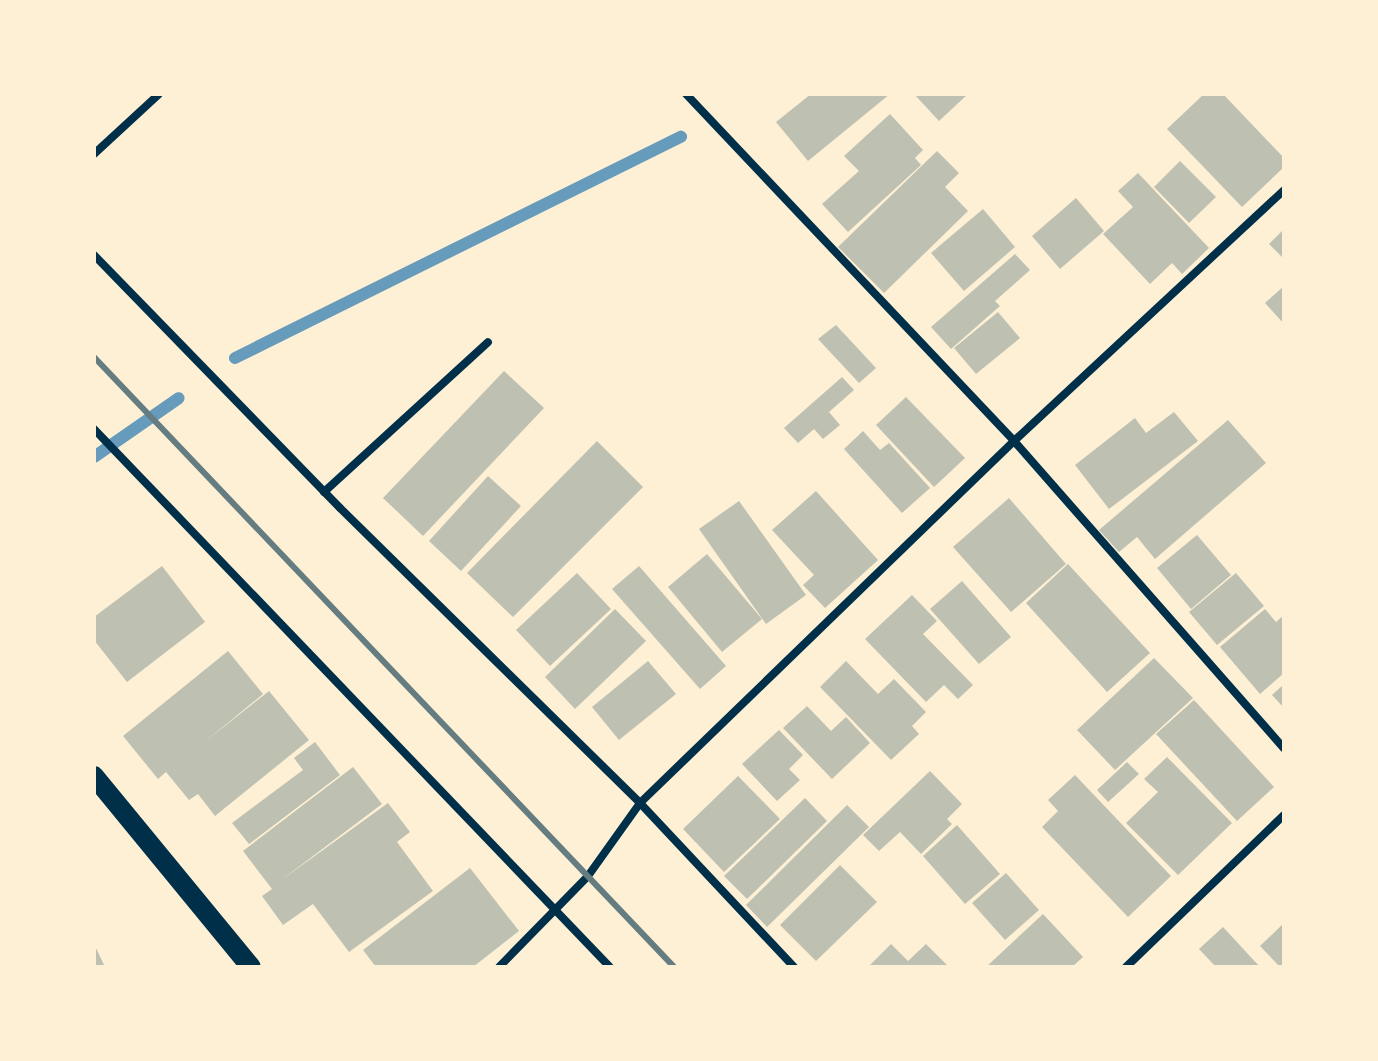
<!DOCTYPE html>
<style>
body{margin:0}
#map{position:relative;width:1378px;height:1061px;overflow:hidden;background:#fdf0d5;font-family:"Nunito Sans",sans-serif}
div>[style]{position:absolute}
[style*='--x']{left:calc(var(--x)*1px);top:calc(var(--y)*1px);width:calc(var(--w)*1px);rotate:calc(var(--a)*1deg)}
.stream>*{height:12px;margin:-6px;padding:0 6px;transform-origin:6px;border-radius:6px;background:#669bbc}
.building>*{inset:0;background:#bec0b2}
.minor>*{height:8px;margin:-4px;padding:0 4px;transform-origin:4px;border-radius:4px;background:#003049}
.primary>*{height:20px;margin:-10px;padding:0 10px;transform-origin:10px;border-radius:10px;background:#003049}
.rail>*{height:6px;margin:-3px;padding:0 3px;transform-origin:3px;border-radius:3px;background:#657d81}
span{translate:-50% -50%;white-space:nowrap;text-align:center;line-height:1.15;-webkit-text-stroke:7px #fdf0d5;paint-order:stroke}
.frame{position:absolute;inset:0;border:96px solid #fdf0d5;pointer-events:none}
</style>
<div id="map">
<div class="stream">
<i style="--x:235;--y:358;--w:498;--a:-26.4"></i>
<i style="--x:94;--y:457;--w:103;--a:-34.8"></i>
</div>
<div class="building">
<i style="clip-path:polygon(811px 94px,890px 94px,808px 161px,776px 122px)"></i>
<i style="clip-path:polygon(914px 94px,968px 94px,939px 121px)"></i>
<i style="clip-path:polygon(1204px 94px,1223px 94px,1284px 158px,1284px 167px,1242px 207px,1167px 129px)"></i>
<i style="clip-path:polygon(890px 114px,923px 150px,915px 158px,921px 165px,848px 232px,822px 204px,859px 171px,844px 156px)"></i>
<i style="clip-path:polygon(937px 151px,959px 173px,945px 187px,968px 211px,884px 293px,838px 247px)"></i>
<i style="clip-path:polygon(1180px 161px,1216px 197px,1189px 223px,1154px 187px)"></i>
<i style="clip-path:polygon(1138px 173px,1209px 248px,1182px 274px,1172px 263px,1150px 284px,1103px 234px,1133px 207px,1118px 191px)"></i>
<i style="clip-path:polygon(1076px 198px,1104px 231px,1060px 269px,1032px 236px)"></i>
<i style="clip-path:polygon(983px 209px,1015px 247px,964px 291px,931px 253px)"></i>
<i style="clip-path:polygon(1284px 229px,1284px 259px,1269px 244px)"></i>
<i style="clip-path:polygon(1015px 254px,1030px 270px,995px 301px,1000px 306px,951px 349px,931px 327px)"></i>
<i style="clip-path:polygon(1284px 286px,1284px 324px,1265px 303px)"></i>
<i style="clip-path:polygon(998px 312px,1020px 338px,976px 374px,954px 348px)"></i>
<i style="clip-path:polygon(836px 325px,876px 368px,859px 383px,818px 339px)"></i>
<i style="clip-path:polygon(504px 371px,544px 408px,423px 536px,383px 498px)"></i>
<i style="clip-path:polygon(842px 377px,854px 390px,829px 412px,840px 425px,823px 439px,814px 429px,798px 443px,784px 428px)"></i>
<i style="clip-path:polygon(906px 397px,965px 458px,934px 487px,876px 425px)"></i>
<i style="clip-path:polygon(1174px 412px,1198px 441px,1109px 509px,1075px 465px,1135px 418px,1146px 433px)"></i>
<i style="clip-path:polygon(1228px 420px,1266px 463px,1155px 559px,1137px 537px,1119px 552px,1099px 530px)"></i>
<i style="clip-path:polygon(863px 431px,880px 450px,889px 443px,930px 488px,902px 513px,844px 449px)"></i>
<i style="clip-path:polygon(597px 441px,643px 487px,513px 617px,467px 573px)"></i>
<i style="clip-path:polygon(488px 476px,521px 506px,461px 571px,429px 541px)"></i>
<i style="clip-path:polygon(816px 491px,878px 560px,825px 608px,803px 585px,814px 575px,772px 530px)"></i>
<i style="clip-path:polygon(1009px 498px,1066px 564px,1011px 612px,953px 547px)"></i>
<i style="clip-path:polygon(739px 501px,806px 595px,766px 624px,699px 529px)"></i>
<i style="clip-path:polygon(1197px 535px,1231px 575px,1191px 609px,1157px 568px)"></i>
<i style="clip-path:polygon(707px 554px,762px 619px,722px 652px,668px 587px)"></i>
<i style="clip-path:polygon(1068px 564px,1150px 653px,1107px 692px,1026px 603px)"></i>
<i style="clip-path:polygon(162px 566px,205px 622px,127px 682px,94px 640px,94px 617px)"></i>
<i style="clip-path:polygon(639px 566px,726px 666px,700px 689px,612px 589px)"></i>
<i style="clip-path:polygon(577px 573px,611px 609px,550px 666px,516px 630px)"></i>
<i style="clip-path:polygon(1236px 573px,1264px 606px,1217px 645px,1189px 612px)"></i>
<i style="clip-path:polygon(962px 581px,1011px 637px,979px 664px,930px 609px)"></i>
<i style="clip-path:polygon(912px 595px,937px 621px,923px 634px,973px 685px,958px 699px,944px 685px,926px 702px,865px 639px)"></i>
<i style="clip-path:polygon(615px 609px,646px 641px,575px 709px,545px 677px)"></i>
<i style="clip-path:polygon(1265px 609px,1276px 622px,1284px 615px,1284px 673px,1260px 694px,1220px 647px)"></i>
<i style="clip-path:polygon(228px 651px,263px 694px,202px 744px,269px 691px,309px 740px,215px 816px,198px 794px,189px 800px,166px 772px,158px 779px,123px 736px)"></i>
<i style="clip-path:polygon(1154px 658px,1193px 698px,1115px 770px,1077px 730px)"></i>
<i style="clip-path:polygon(648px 661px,676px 694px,619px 740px,592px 707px)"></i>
<i style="clip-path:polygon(846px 661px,878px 694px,894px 679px,926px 712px,912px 726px,919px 734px,891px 760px,820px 687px)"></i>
<i style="clip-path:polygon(1284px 684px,1284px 708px,1272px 695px)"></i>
<i style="clip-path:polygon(1194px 700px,1274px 787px,1237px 821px,1156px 734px)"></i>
<i style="clip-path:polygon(807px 706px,831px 731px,846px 717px,870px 743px,832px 779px,783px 728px)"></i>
<i style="clip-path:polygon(779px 730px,803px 755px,789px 769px,800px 780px,777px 801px,742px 764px)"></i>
<i style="clip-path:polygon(315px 742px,340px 775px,249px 844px,232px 823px,303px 770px,294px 758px)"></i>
<i style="clip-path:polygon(1167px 757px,1232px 823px,1178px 875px,1126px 823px,1158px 792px,1144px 779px)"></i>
<i style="clip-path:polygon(1127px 762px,1139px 774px,1108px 802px,1097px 790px)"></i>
<i style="clip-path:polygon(353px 767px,382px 804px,280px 881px,388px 803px,410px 832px,397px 842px,433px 891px,349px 952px,313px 904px,283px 925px,262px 896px,272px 889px,243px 851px)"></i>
<i style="clip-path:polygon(930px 771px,962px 804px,947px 819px,952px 824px,921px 854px,900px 832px,879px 851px,863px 835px)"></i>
<i style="clip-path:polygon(1075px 775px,1171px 876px,1128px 917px,1042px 827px,1058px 811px,1048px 800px)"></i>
<i style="clip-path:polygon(738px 776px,780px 819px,724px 872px,683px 829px)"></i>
<i style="clip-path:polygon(805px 798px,827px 821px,747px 899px,724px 876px)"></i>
<i style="clip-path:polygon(847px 805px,869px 827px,767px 927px,746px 905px)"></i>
<i style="clip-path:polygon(957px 825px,1000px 874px,965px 904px,923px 856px)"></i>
<i style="clip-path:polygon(840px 865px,877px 902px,816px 961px,780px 925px)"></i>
<i style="clip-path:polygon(470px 868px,519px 931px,473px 967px,376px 967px,363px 950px)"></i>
<i style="clip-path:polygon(1006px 873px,1039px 910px,1005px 940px,972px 903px)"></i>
<i style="clip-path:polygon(1043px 914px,1083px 957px,1072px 967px,986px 967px)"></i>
<i style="clip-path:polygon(1284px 923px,1284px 967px,1280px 967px,1260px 946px)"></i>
<i style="clip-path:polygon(1223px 927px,1260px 967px,1216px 967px,1199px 949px)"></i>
<i style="clip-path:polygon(94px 944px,105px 967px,94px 967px)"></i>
<i style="clip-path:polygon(891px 944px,908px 961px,926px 944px,949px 967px,868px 967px)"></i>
</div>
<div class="minor">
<i style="--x:686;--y:94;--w:477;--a:46.6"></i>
<i style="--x:1014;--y:441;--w:409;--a:48.7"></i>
<i style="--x:94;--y:154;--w:88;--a:-42.7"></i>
<i style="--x:94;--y:255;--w:353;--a:45.8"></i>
<i style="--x:340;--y:508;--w:421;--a:44.5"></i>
<i style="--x:640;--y:803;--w:225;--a:46.8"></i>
<i style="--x:94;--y:429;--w:745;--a:46.2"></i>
<i style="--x:324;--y:492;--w:222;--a:-42.4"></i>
<i style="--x:499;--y:967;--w:127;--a:-45.6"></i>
<i style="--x:588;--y:876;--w:90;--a:-54.5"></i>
<i style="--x:640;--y:803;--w:520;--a:-44.07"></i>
<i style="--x:1014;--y:441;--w:369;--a:-42.9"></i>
<i style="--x:1126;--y:967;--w:219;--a:-43.9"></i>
</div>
<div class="primary">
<i style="--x:94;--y:776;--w:247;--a:50.6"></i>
</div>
<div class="rail">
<i style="--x:94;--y:357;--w:842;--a:46.44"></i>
</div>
<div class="frame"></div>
</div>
